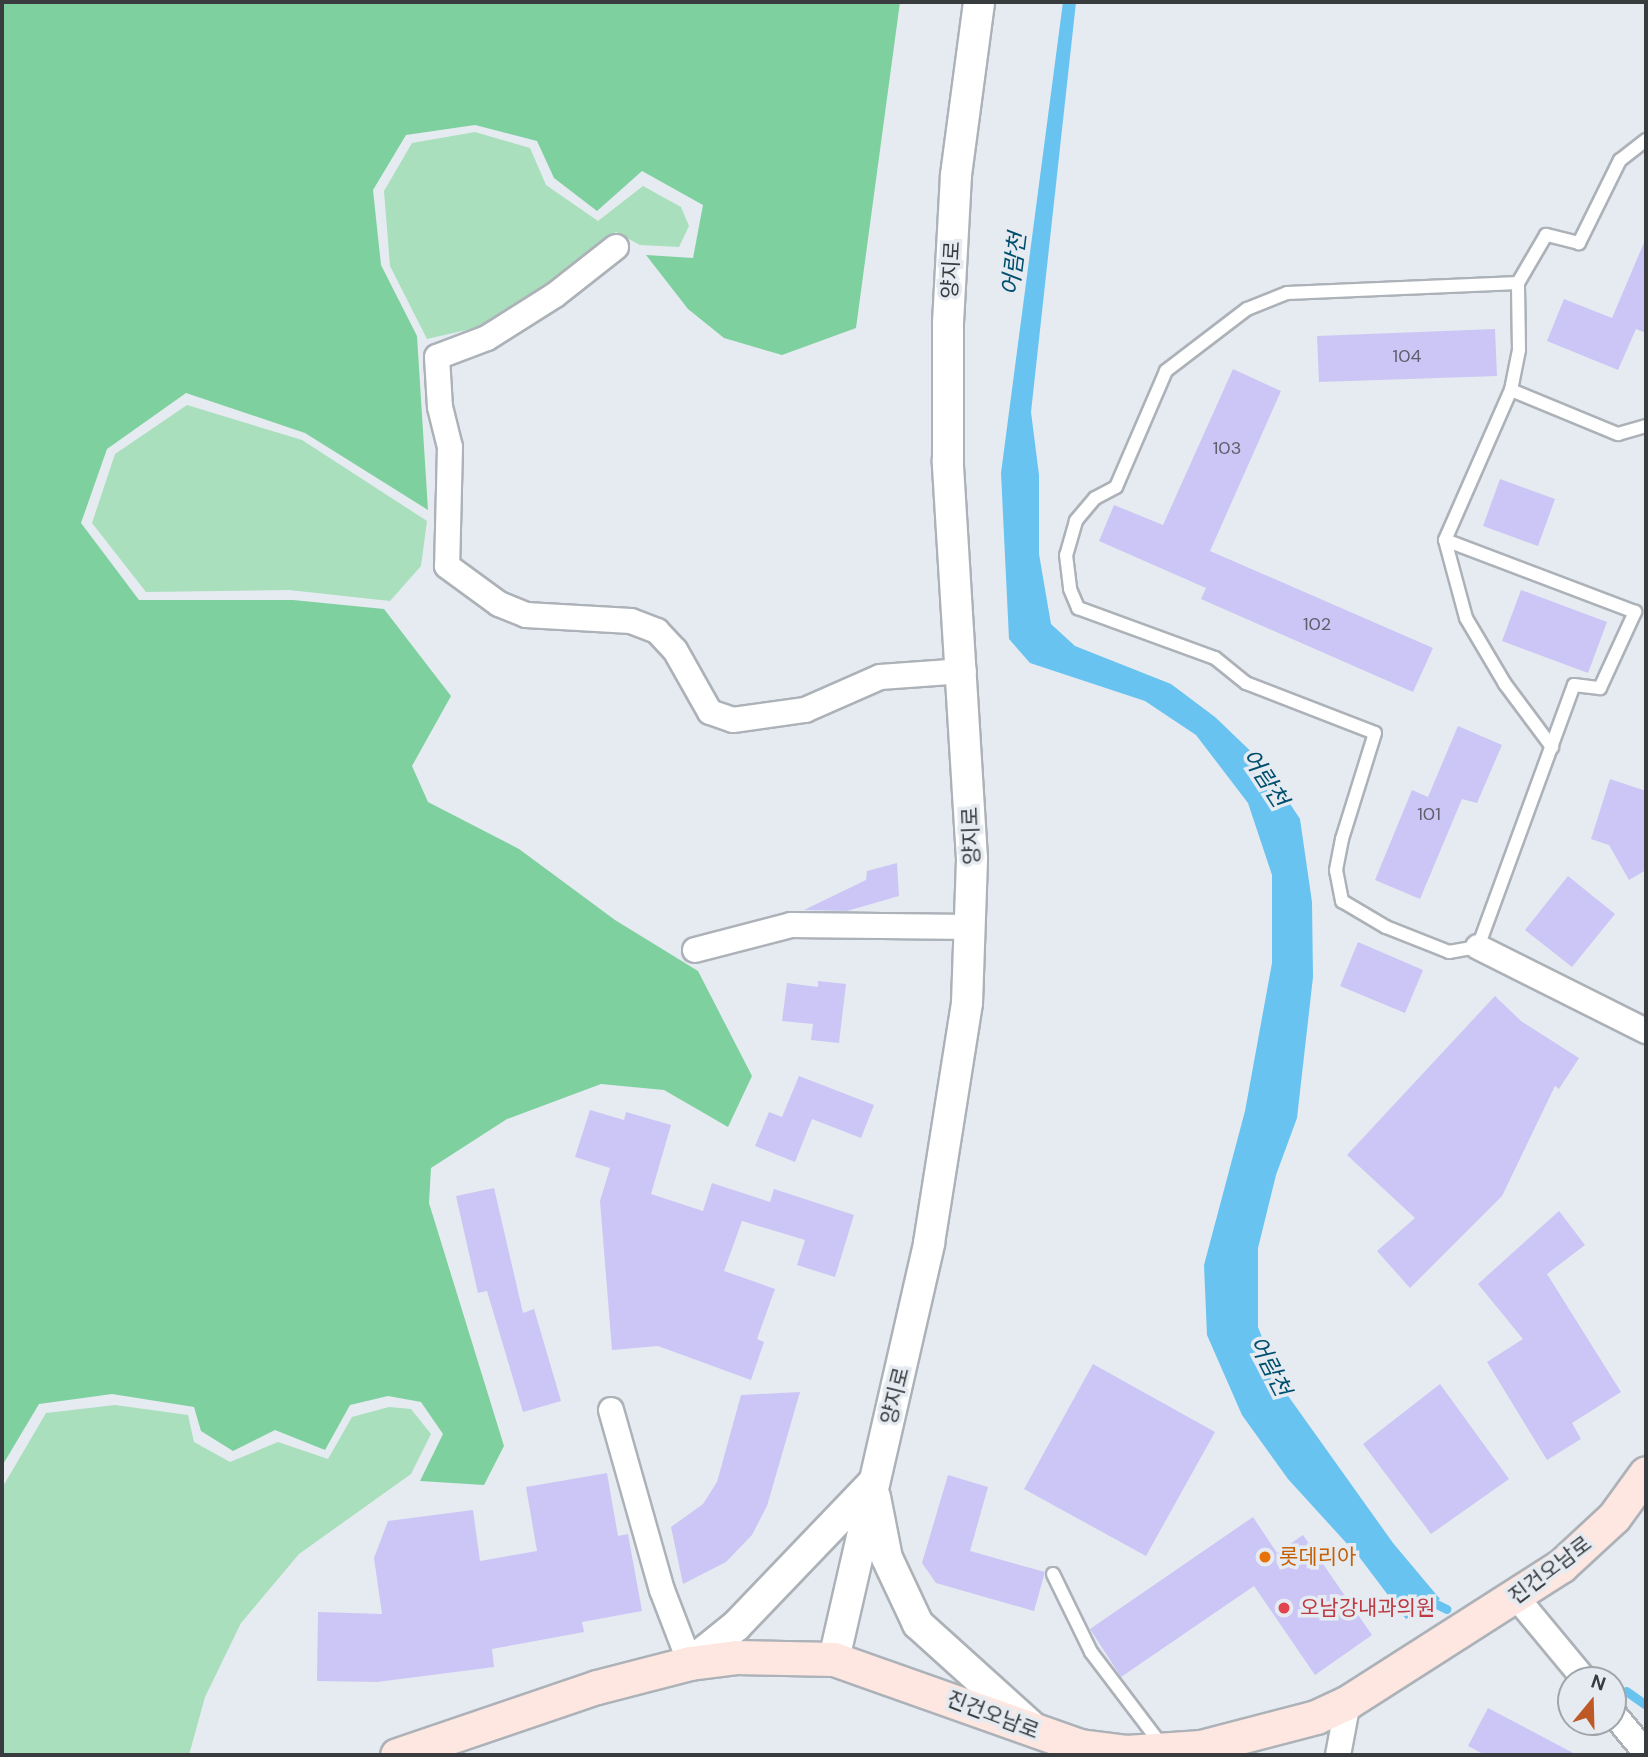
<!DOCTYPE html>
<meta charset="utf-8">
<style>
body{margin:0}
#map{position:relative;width:1648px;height:1757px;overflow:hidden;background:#e5ebf1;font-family:"DM Sans","Noto Sans KR",sans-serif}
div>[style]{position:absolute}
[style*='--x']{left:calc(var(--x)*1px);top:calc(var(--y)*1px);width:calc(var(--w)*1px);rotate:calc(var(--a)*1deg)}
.green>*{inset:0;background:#a9dfbc}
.forest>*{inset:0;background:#7ed19e}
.water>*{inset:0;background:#68c3f1}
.stream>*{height:9px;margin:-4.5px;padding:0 4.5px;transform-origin:4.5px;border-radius:4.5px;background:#68c3f1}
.building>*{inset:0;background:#cbc6f5}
.roads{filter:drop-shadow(2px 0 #acb2b8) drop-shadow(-2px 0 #acb2b8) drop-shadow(0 2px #acb2b8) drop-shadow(0 -2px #acb2b8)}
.service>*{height:12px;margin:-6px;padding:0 6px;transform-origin:6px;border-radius:6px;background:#fff}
.minor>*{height:24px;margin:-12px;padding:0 12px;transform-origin:12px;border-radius:12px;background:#fff}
.tertiary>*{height:30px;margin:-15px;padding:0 15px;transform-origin:15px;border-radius:15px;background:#fff}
.secondary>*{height:33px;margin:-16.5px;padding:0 16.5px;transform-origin:16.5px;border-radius:16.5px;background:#fee7e1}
.dots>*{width:19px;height:19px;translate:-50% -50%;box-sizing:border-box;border:4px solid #e5ebf1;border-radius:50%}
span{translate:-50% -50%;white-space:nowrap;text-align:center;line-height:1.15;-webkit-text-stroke:7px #e5ebf1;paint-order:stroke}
.number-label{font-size:18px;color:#5e5e6c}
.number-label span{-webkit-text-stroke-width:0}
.street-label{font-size:21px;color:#393c3e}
.food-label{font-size:21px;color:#c56008}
.left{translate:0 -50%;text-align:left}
.health-label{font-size:21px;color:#be3a42}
.water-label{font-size:23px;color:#004f6e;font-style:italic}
.frame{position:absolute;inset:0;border:4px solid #393c3e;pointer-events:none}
.north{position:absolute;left:1557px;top:1666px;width:70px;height:70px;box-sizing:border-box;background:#e5ebf1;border:2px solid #a0a5a9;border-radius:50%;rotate:19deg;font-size:19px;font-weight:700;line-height:28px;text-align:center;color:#393c3e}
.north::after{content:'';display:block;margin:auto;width:24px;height:32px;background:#be5925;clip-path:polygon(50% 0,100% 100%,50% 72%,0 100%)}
</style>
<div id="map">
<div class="green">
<i style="clip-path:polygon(475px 132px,530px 148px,546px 185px,598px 221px,643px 186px,681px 207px,689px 226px,679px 247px,640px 245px,616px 232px,529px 297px,475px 328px,427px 339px,390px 266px,384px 191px,412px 143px)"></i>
<i style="clip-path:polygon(187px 405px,302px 440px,427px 521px,421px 566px,390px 601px,289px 590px,146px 592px,92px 523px,115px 454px)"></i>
<i style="clip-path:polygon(115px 1405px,188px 1415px,194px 1442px,230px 1462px,278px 1442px,328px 1459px,352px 1417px,389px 1407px,411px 1409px,431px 1434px,411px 1474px,299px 1554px,241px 1623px,205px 1697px,189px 1755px,2px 1755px,2px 1488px,46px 1413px)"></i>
</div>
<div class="forest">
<i style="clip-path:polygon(2px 2px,900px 2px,856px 328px,782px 355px,724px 338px,688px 309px,646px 255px,693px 258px,703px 205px,642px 171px,597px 211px,554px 178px,537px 141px,475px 125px,406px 135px,373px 190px,381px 265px,417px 336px,428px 510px,305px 433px,186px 393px,107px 449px,81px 523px,139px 600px,293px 600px,384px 609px,451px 696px,412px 766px,428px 802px,519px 849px,615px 920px,698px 971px,752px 1076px,728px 1127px,664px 1090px,601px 1084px,507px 1119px,431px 1168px,429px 1203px,504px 1446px,484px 1485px,420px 1481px,443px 1434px,421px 1402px,388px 1396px,350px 1405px,325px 1450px,275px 1430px,233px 1451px,201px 1431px,194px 1407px,112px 1394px,39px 1404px,2px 1466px)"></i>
</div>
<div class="water">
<i style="clip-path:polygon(1063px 2px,1076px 2px,1031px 412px,1039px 475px,1039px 554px,1051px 624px,1075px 646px,1171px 684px,1215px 717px,1264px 764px,1300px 819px,1312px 902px,1313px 977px,1297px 1118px,1276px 1175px,1258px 1248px,1258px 1327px,1281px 1386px,1393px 1543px,1440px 1599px,1406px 1619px,1360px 1558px,1288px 1479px,1242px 1415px,1207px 1335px,1204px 1265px,1245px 1111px,1272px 963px,1272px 875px,1248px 803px,1196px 735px,1145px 701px,1030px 663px,1009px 639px,1001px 473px)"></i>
</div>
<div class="stream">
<i style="--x:1424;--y:1598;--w:25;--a:26"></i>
<i style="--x:1626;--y:1691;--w:24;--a:35"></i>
</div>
<div class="building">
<i style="clip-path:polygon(1646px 238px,1646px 333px,1636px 329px,1618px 370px,1547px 341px,1564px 299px,1612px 318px)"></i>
<i style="clip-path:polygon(1495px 329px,1497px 376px,1319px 382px,1317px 336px)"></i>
<i style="clip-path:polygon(1233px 369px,1281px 391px,1210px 551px,1433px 648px,1413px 692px,1201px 599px,1206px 588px,1099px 541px,1114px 505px,1163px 525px)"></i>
<i style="clip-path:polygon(1500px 479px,1555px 499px,1538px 546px,1483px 526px)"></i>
<i style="clip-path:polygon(1521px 590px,1607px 622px,1588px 673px,1502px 641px)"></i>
<i style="clip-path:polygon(1458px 726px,1502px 745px,1477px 803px,1462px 799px,1420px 899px,1375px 880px,1412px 790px,1428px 797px)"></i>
<i style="clip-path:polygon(1610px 779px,1646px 791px,1646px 870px,1629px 880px,1609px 845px,1591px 839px)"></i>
<i style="clip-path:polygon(897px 863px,899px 896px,847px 911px,804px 910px,866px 880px,867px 871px)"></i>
<i style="clip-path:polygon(1568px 876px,1615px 914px,1572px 967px,1525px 930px)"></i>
<i style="clip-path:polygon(1358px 942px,1423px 970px,1405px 1013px,1340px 986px)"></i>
<i style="clip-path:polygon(818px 981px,846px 984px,839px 1043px,811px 1040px,813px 1024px,782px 1021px,787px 983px,818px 987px)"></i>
<i style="clip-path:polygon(1495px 996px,1521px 1021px,1579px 1058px,1559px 1089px,1555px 1086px,1502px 1196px,1410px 1288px,1377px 1251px,1415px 1218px,1347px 1155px)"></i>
<i style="clip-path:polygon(799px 1076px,874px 1105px,861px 1138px,812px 1119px,795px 1162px,755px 1146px,769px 1112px,782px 1117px)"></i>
<i style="clip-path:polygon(590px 1110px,624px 1120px,626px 1112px,671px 1125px,651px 1194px,703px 1211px,712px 1183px,770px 1202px,774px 1189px,854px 1215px,835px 1277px,797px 1265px,805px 1240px,742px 1221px,724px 1271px,775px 1289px,757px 1339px,764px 1342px,751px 1380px,658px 1346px,612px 1350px,600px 1201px,610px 1168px,575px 1157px)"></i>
<i style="clip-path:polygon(494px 1188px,523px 1313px,534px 1309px,561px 1401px,523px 1412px,487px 1291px,478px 1293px,456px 1196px)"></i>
<i style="clip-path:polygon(1559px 1211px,1585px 1245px,1547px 1274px,1621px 1392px,1572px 1423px,1581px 1439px,1547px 1460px,1487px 1362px,1523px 1339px,1478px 1284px)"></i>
<i style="clip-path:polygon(1093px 1364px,1215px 1432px,1146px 1556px,1024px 1489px)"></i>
<i style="clip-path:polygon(1440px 1384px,1509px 1479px,1431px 1534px,1363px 1444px)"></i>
<i style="clip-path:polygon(800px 1392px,767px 1506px,752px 1535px,726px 1562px,683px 1584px,671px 1527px,703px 1504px,717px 1482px,741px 1395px)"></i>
<i style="clip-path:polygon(607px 1473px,618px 1536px,628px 1534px,642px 1611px,582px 1622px,584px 1632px,492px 1649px,494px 1667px,377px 1682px,317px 1681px,318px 1612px,382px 1614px,374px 1558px,388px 1521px,473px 1510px,480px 1561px,537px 1551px,526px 1487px)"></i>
<i style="clip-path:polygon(948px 1475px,988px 1487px,970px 1551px,1045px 1572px,1034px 1611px,936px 1583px,922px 1563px)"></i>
<i style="clip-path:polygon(1253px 1517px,1277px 1553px,1303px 1535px,1372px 1635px,1315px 1675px,1254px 1586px,1121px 1677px,1090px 1629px)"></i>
<i style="clip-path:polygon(1488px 1708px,1577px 1755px,1485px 1755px,1468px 1746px)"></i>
</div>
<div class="roads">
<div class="service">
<i style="--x:1646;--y:140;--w:33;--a:142"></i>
<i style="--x:1620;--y:160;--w:93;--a:116.3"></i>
<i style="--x:1579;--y:243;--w:34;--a:-166"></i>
<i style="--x:1546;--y:235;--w:56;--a:120.3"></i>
<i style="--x:1518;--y:283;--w:231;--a:177.5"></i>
<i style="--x:1287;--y:293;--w:43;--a:158.2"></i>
<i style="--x:1247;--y:309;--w:102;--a:142.6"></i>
<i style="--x:1166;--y:371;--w:126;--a:113.3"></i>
<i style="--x:1116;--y:487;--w:24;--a:152"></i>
<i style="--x:1095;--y:498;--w:30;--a:130"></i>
<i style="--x:1076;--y:521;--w:35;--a:106"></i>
<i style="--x:1066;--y:555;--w:34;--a:83"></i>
<i style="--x:1070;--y:589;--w:21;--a:67"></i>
<i style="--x:1078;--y:608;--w:146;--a:20.1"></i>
<i style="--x:1215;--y:658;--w:40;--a:39"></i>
<i style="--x:1246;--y:683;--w:138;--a:21.2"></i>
<i style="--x:1375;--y:733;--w:111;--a:107.3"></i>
<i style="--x:1342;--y:839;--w:32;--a:101"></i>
<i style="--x:1336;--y:870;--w:32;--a:79"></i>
<i style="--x:1342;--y:901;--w:51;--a:30.6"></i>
<i style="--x:1386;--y:927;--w:68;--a:21.6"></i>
<i style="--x:1449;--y:952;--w:29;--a:-10"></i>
<i style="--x:1478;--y:947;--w:279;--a:-69.9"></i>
<i style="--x:1574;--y:685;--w:26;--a:7"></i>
<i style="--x:1600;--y:688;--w:84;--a:-65.3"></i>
<i style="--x:1635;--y:612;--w:203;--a:-159.2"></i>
<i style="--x:1445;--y:540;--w:164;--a:-66.3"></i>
<i style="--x:1511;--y:390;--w:116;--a:22.4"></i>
<i style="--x:1618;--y:434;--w:29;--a:-16"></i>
<i style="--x:1511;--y:390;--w:41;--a:-78.7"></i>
<i style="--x:1519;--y:350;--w:67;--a:-90.9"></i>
<i style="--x:1445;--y:540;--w:81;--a:74.9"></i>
<i style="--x:1466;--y:618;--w:77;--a:59.4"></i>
<i style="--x:1505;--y:684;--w:79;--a:53.3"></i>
<i style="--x:1053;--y:1574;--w:87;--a:64"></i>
<i style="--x:1091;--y:1652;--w:119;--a:52.8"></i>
</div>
<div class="minor">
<i style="--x:616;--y:247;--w:78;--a:141.8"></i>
<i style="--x:555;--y:295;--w:80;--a:147.7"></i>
<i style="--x:487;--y:338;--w:53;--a:159.2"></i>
<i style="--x:437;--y:357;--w:50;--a:86.6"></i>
<i style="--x:440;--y:407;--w:41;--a:76"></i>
<i style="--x:450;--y:447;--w:119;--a:91.4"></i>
<i style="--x:447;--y:566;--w:64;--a:36.2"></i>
<i style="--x:499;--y:604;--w:29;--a:22"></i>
<i style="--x:526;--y:615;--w:105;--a:3.3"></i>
<i style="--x:631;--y:621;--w:28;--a:21"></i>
<i style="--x:657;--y:631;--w:26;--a:47"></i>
<i style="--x:675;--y:650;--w:71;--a:60.6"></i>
<i style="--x:710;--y:712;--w:24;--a:19"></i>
<i style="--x:733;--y:720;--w:73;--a:-7.9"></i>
<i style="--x:805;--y:710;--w:82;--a:-23.7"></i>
<i style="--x:880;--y:677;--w:84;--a:-4.1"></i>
<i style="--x:1478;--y:947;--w:188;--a:26.6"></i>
<i style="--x:695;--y:950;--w:99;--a:-14.6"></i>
<i style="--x:791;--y:925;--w:181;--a:0.6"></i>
<i style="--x:611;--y:1410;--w:187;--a:74.2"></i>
<i style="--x:662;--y:1590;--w:78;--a:69"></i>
<i style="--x:1517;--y:1598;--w:107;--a:50.3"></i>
<i style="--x:1613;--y:1713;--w:52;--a:50.5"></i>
<i style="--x:1338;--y:1755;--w:54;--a:-79.3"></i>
</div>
<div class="tertiary">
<i style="--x:875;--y:1497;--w:62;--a:78.9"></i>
<i style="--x:887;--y:1558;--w:73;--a:64.8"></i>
<i style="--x:918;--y:1624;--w:155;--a:42.1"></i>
<i style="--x:834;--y:1659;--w:427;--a:-77.1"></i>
<i style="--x:929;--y:1243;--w:243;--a:-81"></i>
<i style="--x:967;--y:1003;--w:144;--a:-88"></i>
<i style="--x:972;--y:859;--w:399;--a:-93.5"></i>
<i style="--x:948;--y:461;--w:138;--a:-90"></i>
<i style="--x:948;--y:323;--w:148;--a:-86.9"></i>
<i style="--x:956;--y:175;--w:175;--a:-82.4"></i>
<i style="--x:690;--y:1663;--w:59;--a:-38.8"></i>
<i style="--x:736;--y:1626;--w:197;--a:-46.2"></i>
</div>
<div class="secondary">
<i style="--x:397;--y:1755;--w:211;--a:-18.8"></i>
<i style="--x:597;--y:1687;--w:96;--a:-14.5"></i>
<i style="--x:690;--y:1663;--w:46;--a:-7.4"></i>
<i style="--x:736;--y:1657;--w:98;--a:1.2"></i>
<i style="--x:834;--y:1659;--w:261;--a:19.5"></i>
<i style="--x:1080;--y:1746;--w:46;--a:7.4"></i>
<i style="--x:1126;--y:1752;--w:75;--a:-3.8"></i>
<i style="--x:1201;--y:1747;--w:119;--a:-14.6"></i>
<i style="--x:1316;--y:1717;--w:35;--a:-25"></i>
<i style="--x:1348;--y:1702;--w:253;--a:-32.6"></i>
<i style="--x:1561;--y:1566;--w:72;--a:-42.8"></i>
<i style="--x:1614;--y:1517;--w:54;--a:-54"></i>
</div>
</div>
<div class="dots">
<i style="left:1265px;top:1557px;background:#e8710a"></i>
<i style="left:1284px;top:1608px;background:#e0444e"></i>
</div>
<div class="number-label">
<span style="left:1407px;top:356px">104</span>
<span style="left:1227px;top:448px">103</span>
<span style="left:1317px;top:624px">102</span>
<span style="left:1429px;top:814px">101</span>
</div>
<div class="street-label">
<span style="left:951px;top:270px;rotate:-87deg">양지로</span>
<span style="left:971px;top:836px;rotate:-92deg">양지로</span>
<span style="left:895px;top:1396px;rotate:-76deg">양지로</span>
<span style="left:1550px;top:1570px;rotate:-37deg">진건오남로</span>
<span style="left:993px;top:1715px;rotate:21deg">진건오남로</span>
</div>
<div class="food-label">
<span class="left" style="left:1279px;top:1557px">롯데리아</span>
</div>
<div class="health-label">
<span class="left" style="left:1300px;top:1608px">오남강내과의원</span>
</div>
<div class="water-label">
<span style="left:1014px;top:264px;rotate:-83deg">어람천</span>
<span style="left:1265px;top:778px;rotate:57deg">어람천</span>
<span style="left:1270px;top:1366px;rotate:63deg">어람천</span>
</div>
<div class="frame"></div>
<div class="north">N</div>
</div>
